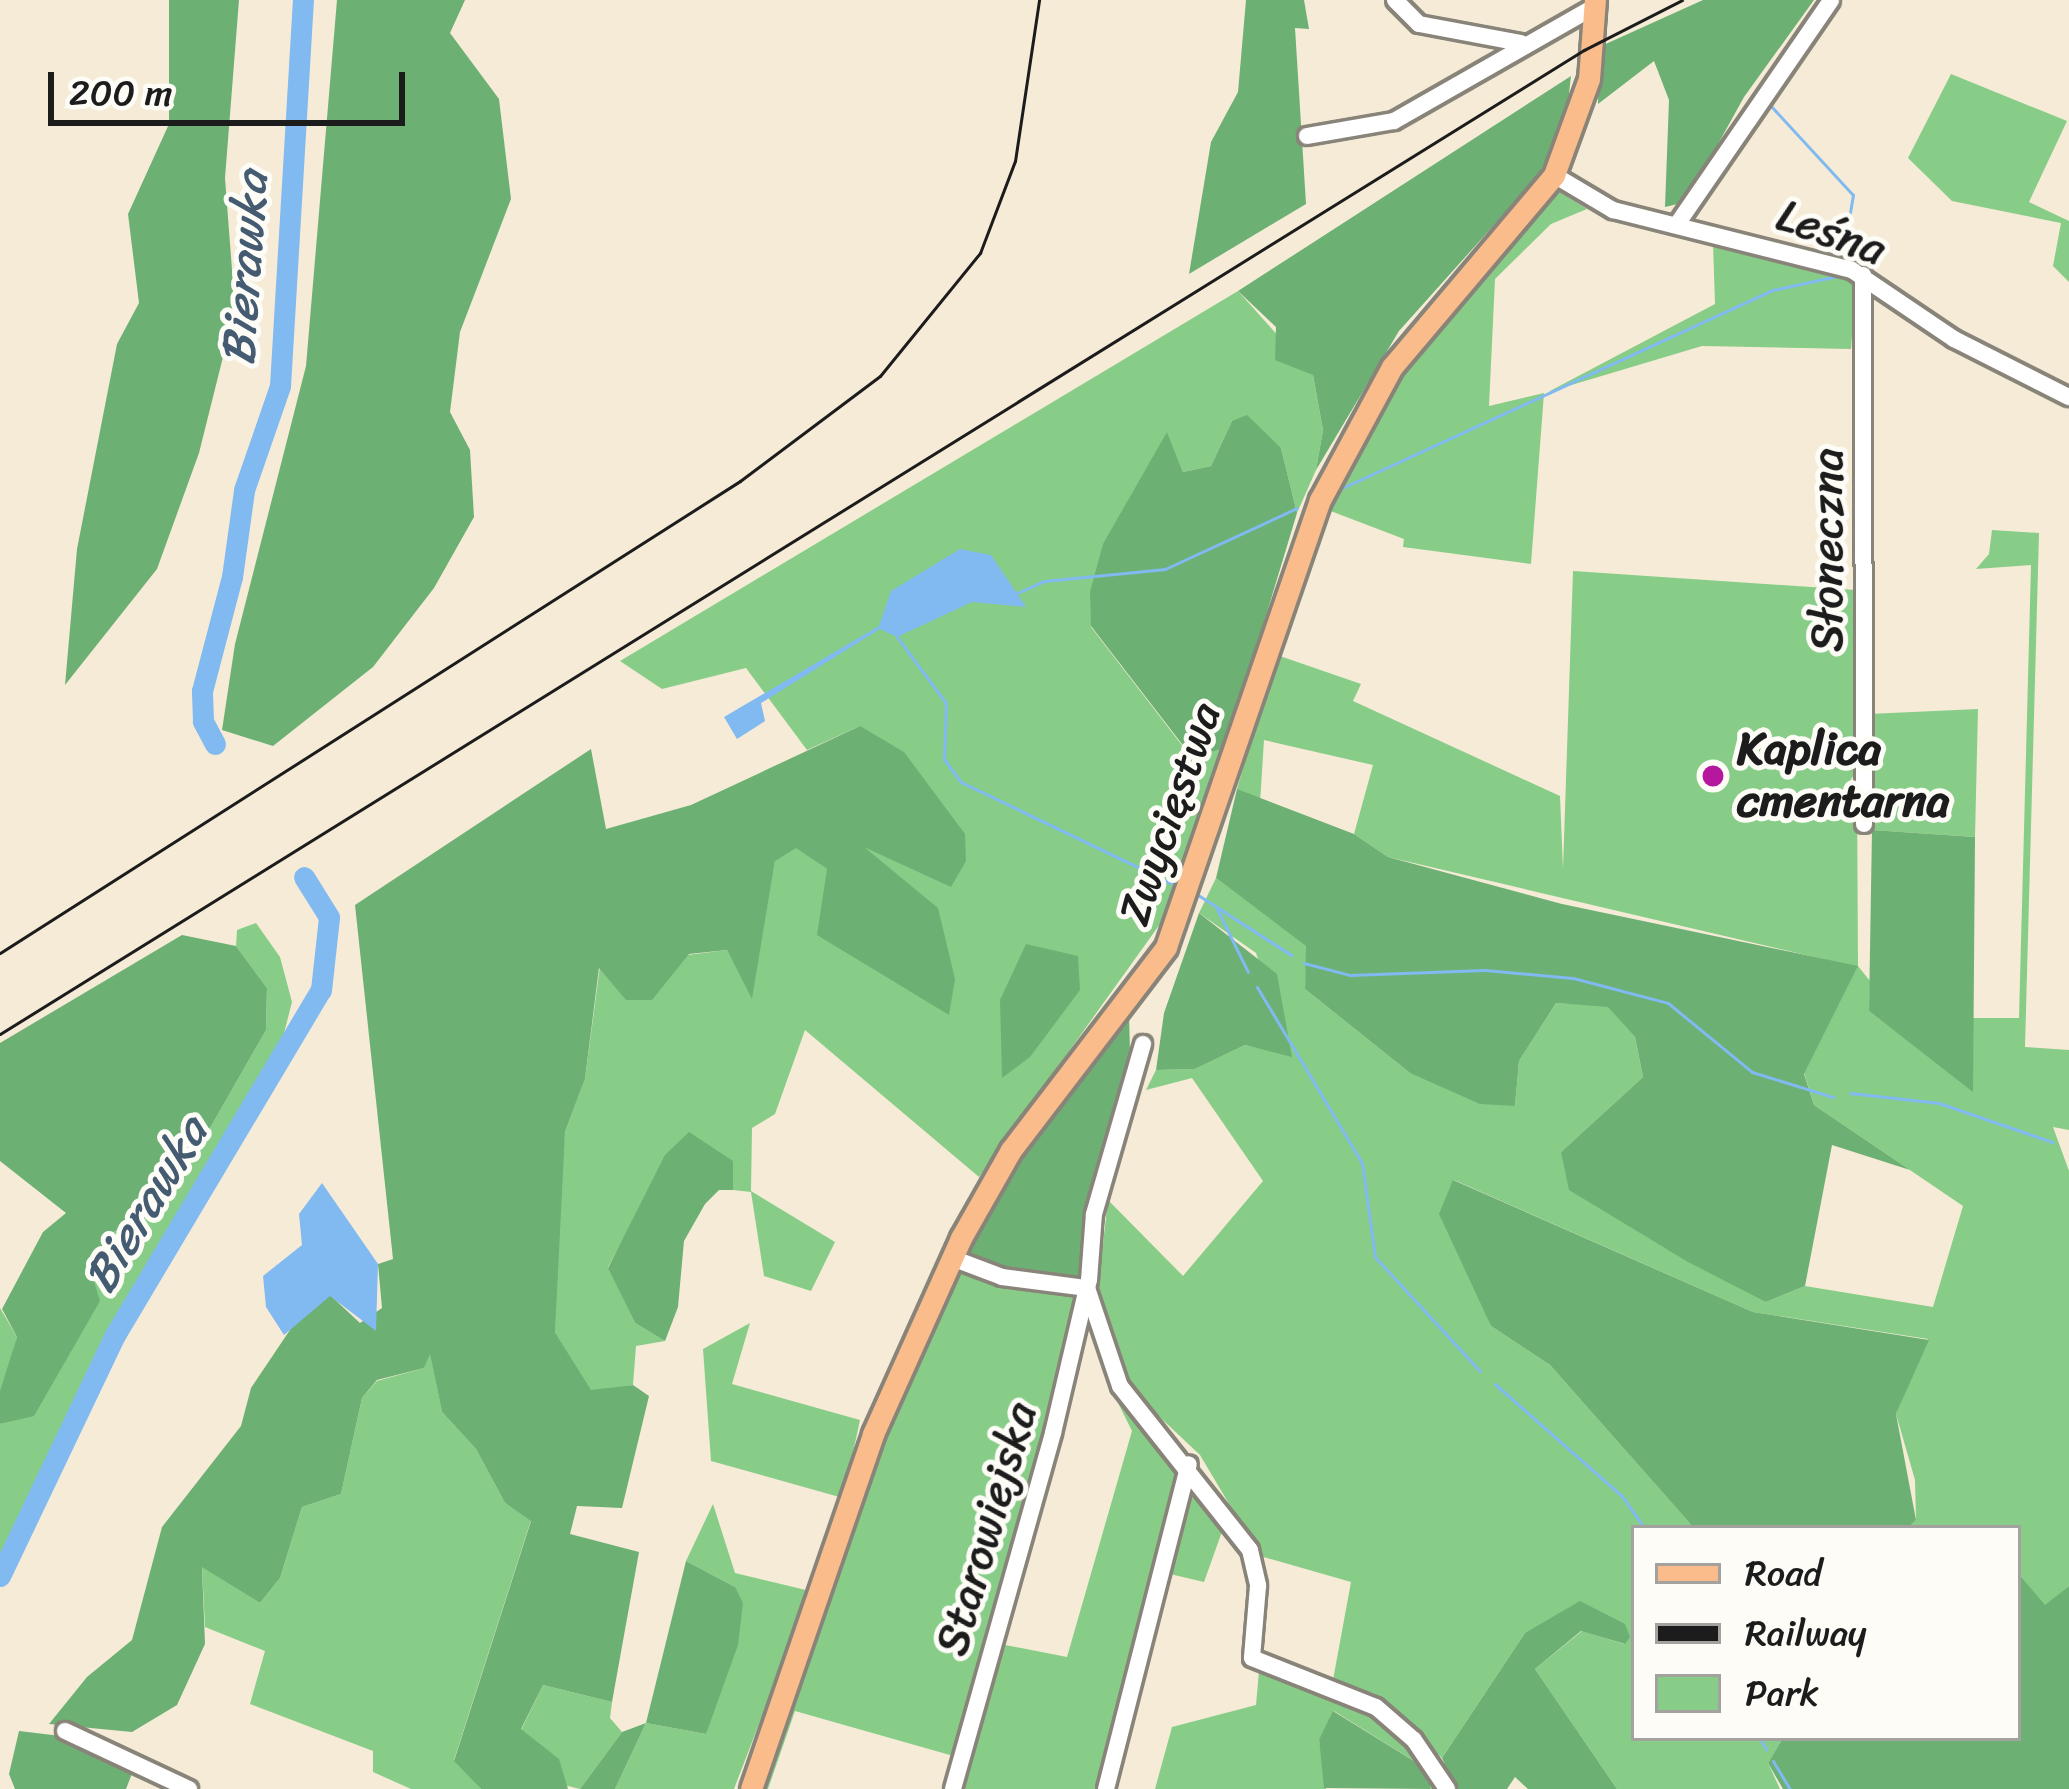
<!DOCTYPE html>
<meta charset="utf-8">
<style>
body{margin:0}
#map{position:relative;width:2069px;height:1789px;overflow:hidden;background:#f6ebd6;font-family:Sriracha,sans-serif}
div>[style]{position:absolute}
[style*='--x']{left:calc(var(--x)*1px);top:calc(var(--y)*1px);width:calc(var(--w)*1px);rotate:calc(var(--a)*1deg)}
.green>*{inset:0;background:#87cd88}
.forest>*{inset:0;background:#6db074}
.water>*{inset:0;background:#81b9f1}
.stream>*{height:3px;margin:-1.5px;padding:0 1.5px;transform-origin:1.5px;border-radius:1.5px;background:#81b9f1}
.river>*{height:21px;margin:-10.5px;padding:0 10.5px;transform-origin:10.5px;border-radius:10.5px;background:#81b9f1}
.roads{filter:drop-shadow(3px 0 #898479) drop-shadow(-3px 0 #898479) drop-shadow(0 3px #898479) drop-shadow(0 -3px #898479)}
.minor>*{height:16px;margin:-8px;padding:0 8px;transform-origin:8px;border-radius:8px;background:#fff}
.major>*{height:21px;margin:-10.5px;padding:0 10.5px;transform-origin:10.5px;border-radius:10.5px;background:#f9bc8a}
.rail>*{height:3px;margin:-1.5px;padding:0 1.5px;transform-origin:1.5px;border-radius:1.5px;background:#1c1c1c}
.dots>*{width:33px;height:33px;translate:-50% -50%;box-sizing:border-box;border:6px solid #fdfcf7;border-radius:50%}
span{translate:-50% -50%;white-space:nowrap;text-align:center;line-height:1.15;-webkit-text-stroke:10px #fdfcf7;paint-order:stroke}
.street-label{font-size:45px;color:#1c1c1c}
.poi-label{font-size:45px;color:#1c1c1c;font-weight:700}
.left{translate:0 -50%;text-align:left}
.water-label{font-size:48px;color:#445b71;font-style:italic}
.legend{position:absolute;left:1631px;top:1525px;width:390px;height:216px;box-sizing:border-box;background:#fdfcf7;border:3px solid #a3a29f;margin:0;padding:15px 21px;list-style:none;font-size:36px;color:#1c1c1c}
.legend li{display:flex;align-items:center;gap:24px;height:60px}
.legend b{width:60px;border:3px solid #a3a29f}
.scale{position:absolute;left:48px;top:72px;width:357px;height:54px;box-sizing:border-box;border:6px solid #1c1c1c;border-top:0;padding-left:15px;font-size:36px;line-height:42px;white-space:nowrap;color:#1c1c1c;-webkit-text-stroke:9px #fdfcf7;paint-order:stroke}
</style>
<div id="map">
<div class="green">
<i style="clip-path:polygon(1951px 74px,2067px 121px,2029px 202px,2069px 221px,2069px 282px,2053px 266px,2061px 223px,1952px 201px,1908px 158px)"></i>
<i style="clip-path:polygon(1558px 191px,1587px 209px,1551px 224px,1495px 279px,1489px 406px,1544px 393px,1531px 564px,1403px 547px,1404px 539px,1328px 510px,1404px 362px)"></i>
<i style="clip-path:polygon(1713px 243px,1856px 283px,1851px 349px,1702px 346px,1548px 392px,1715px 304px)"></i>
<i style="clip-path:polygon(1238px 291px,1313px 375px,1323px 430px,1316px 470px,1297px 513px,1281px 448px,1232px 421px,1211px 466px,1183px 472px,1167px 433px,1136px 492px,1091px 627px,1191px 757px,1226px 748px,1165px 917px,979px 1177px,805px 1030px,775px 1114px,752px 1128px,751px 1191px,835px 1242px,811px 1291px,764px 1276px,751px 1192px,733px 1190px,732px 1161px,635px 1217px,608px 1267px,635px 1323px,665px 1341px,636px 1346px,633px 1385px,591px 1391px,555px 1332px,556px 1236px,565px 1132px,585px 1079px,600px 966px,727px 950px,752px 996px,775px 860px,796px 847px,827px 869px,859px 843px,860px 726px,807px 750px,746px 668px,662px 689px,620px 661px)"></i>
<i style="clip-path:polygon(1992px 530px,2039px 533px,2025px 1047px,2069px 1050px,2069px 1130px,2053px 1127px,2069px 1171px,2069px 1586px,2045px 1606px,2018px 1573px,2018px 1528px,1908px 1528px,1916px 1520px,1915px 1480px,1896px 1414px,1928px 1339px,1753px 1312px,1454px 1180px,1491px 1326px,1550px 1365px,1694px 1528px,1634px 1528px,1634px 1738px,1783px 1738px,1768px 1763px,1780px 1789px,1617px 1789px,1535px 1669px,1582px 1631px,1624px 1644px,1625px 1624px,1525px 1633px,1442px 1758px,1375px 1694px,1333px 1680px,1351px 1582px,1260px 1556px,1200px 1455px,1130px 1389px,1098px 1287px,1108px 1200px,1183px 1276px,1263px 1181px,1192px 1078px,1146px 1090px,1156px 1070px,1195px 1069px,1245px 1045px,1290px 1056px,1256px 953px,1199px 913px,1216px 878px,1307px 946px,1305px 989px,1410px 1073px,1515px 1106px,1519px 1061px,1556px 1003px,1608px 1006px,1635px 1037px,1643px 1077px,1561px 1152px,1766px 1302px,1805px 1286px,1933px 1307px,1963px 1206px,1814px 1105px,1804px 1073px,1857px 967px,1388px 857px,1354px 834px,1373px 765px,1264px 740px,1260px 803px,1237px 789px,1277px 655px,1361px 684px,1353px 701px,1560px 796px,1563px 869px,1573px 571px,1856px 590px,1857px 770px,1850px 781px,1857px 787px,1858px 966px,1870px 981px,1869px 1011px,1973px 1090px,1968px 1018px,2019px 1018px,2031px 565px,1976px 569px,1989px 554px)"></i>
<i style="clip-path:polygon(1978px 709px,1975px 837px,1872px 830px,1869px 714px)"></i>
<i style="clip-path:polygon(256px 923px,280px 957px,292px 1002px,282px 1041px,93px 1359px,0 1562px,0 1424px,34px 1415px,108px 1235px,166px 1205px,266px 1030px,267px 988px,236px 946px,237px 930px)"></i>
<i style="clip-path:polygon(957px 1271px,1007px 1289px,1080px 1295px,957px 1757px,795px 1711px,768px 1789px,759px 1789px,864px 1491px)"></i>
<i style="clip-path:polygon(0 1308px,17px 1337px,2px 1392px,0 1391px)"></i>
<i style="clip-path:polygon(750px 1323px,732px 1384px,860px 1420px,843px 1498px,711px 1461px,703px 1349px)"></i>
<i style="clip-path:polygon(430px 1352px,442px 1412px,476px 1449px,505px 1503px,531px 1520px,454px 1760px,481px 1789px,411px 1789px,373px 1772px,373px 1751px,250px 1704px,265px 1651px,205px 1627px,202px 1566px,260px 1603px,280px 1578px,302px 1507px,341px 1494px,362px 1398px,377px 1381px,424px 1368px)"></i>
<i style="clip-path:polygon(1110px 1387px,1180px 1459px,1181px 1492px,1099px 1789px,958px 1789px,995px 1643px,1067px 1657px,1132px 1431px)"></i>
<i style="clip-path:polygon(1194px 1476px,1224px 1526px,1204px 1582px,1170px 1574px)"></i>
<i style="clip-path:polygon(713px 1504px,735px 1573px,810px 1591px,734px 1789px,615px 1789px,646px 1723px,706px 1734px,735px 1587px,686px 1561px)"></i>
<i style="clip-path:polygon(1259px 1671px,1331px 1690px,1385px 1717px,1424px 1756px,1442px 1789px,1430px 1789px,1430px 1771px,1334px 1711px,1319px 1739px,1326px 1789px,1155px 1789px,1172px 1727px,1256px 1705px)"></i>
<i style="clip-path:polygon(543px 1685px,612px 1702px,610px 1718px,622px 1732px,580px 1789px,560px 1784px,521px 1730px)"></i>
</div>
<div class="forest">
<i style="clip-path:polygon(169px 0,239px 0,225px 178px,235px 309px,199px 453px,157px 569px,65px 685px,77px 549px,117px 344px,139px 303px,128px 214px,169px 124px)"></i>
<i style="clip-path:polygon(337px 0,465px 0,450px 33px,499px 99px,511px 199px,460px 332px,450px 412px,470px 450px,474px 517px,434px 588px,373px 667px,273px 746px,222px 730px,235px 644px,306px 366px)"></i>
<i style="clip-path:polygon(1246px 0,1304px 0,1309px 29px,1295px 28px,1306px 204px,1189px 274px,1211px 142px,1238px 92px)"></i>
<i style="clip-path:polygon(1703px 0,1814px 0,1744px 97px,1686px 202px,1665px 207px,1669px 100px,1654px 61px,1598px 104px,1599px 47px)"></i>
<i style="clip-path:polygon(1571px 76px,1565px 129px,1536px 178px,1399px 331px,1316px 470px,1323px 430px,1313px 375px,1275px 360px,1276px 327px,1238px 291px)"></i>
<i style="clip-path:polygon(1247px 415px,1281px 448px,1297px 513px,1226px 748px,1192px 757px,1091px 626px,1090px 592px,1103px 544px,1167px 432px,1183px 472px,1211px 466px,1232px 421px)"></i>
<i style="clip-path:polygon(860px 726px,904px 752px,965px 834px,966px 861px,951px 887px,864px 847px,938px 908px,955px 979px,949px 1015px,817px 935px,827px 869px,796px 848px,775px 861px,752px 999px,727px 950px,689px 954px,652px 1000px,626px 1000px,599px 968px,585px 1079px,565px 1132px,555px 1332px,591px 1390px,633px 1385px,649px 1396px,622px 1508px,577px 1506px,570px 1534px,639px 1552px,612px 1702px,543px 1685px,521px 1729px,559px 1759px,568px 1789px,481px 1789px,454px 1761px,531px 1521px,505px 1503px,476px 1449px,442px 1412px,430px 1354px,424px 1368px,377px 1380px,362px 1398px,341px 1494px,302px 1507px,280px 1578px,260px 1603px,202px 1567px,205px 1644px,177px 1705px,132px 1732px,49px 1724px,87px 1677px,132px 1640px,162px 1527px,241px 1426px,251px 1388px,302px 1312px,330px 1295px,360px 1323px,382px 1308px,378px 1264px,393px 1259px,355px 905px,591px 749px,606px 829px,691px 805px)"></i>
<i style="clip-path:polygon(1237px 789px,1354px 834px,1388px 857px,1562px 904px,1858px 966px,1804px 1074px,1814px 1105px,1910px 1170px,1832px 1145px,1805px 1286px,1766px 1302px,1688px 1262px,1569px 1190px,1561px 1152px,1643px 1077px,1635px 1037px,1608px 1007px,1556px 1003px,1519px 1061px,1515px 1106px,1480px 1104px,1410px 1073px,1305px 989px,1306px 946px,1216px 878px)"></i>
<i style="clip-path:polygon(1872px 830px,1975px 837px,1973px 1092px,1869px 1011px)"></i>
<i style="clip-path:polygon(1199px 913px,1277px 974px,1292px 1057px,1245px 1045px,1195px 1069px,1156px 1070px,1164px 1013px)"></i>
<i style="clip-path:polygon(182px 935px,236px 946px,267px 988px,266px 1030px,166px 1205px,108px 1235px,94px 1281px,100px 1301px,34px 1416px,0 1424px,0 1391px,17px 1337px,2px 1309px,43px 1232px,66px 1213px,0 1161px,0 1043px)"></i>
<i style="clip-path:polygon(1026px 944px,1078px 956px,1080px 990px,1030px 1057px,1002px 1078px,1000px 1000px)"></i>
<i style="clip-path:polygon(1129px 1013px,1131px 1092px,1090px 1193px,1079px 1277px,998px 1266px,965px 1250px,1032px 1130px)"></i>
<i style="clip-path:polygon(689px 1132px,733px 1161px,733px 1190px,719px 1190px,705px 1204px,684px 1241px,678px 1307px,665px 1341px,635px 1323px,608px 1268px,665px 1155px)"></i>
<i style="clip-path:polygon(1453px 1180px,1753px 1312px,1929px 1340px,1896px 1414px,1916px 1520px,1908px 1528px,1694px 1528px,1550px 1365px,1491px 1326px,1439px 1214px)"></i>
<i style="clip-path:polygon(686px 1561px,735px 1587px,743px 1603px,738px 1645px,706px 1734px,646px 1723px,615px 1789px,580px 1789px,622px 1732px,646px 1723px)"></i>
<i style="clip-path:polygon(2018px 1573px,2045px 1605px,2069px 1586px,2069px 1789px,1783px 1789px,1768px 1763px,1783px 1738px,2018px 1738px)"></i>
<i style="clip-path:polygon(1580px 1601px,1625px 1624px,1630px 1637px,1625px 1644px,1581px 1631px,1535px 1669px,1617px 1789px,1528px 1789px,1515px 1777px,1507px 1789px,1456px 1789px,1442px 1758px,1525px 1633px)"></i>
<i style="clip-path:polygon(1333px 1711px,1430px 1771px,1430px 1789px,1324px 1788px,1319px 1739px)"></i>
<i style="clip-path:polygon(19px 1731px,61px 1736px,135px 1766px,126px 1789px,15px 1789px,9px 1774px)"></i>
</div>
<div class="water">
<i style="clip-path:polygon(960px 549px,991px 555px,1026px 607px,972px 602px,897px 637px,880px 629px,761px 703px,765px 721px,737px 739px,724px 717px,879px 626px,891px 591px)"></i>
<i style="clip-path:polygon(322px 1183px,378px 1264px,376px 1331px,330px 1296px,284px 1335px,266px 1307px,263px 1276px,302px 1245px,299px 1214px)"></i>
</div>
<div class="stream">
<i style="--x:1770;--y:105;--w:122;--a:47.3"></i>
<i style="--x:1853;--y:195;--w:65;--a:99.8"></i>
<i style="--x:1340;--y:489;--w:477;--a:-24.7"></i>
<i style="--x:1773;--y:290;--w:66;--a:-12.3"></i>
<i style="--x:1017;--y:593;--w:30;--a:-24"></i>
<i style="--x:1044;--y:581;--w:122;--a:-5.7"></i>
<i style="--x:1165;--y:569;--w:145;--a:-24.8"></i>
<i style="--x:897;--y:637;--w:82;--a:53.4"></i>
<i style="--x:946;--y:703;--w:56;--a:92"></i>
<i style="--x:944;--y:759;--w:29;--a:54"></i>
<i style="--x:961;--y:782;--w:240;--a:25.7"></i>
<i style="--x:1198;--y:895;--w:111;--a:32.8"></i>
<i style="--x:1217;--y:909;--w:70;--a:63.8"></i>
<i style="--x:1304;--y:963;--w:48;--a:14.6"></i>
<i style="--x:1350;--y:975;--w:135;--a:-2.1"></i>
<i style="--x:1485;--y:970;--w:88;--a:5.2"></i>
<i style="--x:1573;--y:978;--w:98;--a:14.7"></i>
<i style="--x:1668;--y:1003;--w:109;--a:39.4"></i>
<i style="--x:1752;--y:1072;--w:85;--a:17.2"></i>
<i style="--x:1257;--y:987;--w:205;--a:59.2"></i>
<i style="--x:1362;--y:1163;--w:95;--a:82.1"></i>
<i style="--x:1375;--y:1257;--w:155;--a:47.4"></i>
<i style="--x:1850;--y:1093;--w:90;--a:6.4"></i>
<i style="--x:1939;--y:1103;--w:120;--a:19"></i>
<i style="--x:1495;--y:1384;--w:169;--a:41.4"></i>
<i style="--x:1622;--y:1496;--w:39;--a:55"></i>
<i style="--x:1760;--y:1738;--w:13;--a:61"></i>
<i style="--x:1773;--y:1761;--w:33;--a:59"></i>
</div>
<div class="river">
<i style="--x:215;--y:744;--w:26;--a:-118"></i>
<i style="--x:203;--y:721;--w:30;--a:-92"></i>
<i style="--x:202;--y:691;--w:118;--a:-75.3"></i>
<i style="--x:232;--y:577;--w:88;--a:-82.1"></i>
<i style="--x:244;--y:490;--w:110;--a:-70.9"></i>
<i style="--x:280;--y:386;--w:387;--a:-86.6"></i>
<i style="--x:0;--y:1576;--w:267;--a:-64.5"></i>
<i style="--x:115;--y:1335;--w:402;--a:-59.2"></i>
<i style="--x:321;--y:990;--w:73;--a:-83.7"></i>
<i style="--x:329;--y:917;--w:47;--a:-122"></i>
</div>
<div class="roads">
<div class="minor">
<i style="--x:1395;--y:0;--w:34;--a:45"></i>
<i style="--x:1419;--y:24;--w:104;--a:10.6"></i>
<i style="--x:1307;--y:136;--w:88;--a:-9.8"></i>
<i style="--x:1394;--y:121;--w:230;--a:-29.7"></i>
<i style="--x:1554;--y:175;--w:69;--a:30.7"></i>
<i style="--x:1613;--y:210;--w:246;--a:14.1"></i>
<i style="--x:1852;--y:270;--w:123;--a:34.1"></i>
<i style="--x:1954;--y:339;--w:129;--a:26.8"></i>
<i style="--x:1678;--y:223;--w:270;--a:-55.5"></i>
<i style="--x:1863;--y:275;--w:549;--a:89.9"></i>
<i style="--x:952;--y:1258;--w:53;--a:20.8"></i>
<i style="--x:1002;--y:1277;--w:86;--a:7.4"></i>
<i style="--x:1087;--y:1288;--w:103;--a:71.4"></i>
<i style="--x:1120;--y:1386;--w:209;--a:51.6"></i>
<i style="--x:1250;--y:1550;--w:37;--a:77"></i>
<i style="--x:1258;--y:1586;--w:72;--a:94.8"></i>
<i style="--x:1252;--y:1658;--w:133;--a:21.6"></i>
<i style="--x:1376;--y:1707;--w:50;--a:41"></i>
<i style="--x:1414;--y:1740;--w:59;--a:56"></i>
<i style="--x:65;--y:1731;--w:137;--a:25.1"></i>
<i style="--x:953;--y:1789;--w:370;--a:-74.3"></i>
<i style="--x:1053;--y:1433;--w:157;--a:-76.8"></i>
<i style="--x:1089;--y:1280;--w:66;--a:-85.7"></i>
<i style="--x:1094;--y:1214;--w:177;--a:-73.9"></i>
<i style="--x:1106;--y:1789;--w:335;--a:-75.7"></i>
</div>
<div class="major">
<i style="--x:751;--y:1789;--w:375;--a:-71"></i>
<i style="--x:873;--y:1434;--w:215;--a:-65.8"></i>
<i style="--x:961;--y:1238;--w:101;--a:-60.4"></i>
<i style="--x:1011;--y:1150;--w:255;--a:-52.6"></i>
<i style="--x:1166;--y:947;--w:473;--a:-71"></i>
<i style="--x:1320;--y:500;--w:151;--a:-61.6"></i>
<i style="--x:1392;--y:367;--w:251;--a:-49.8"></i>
<i style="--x:1554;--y:175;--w:102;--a:-70"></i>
<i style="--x:1589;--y:79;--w:79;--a:-85.7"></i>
</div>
</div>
<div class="rail">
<i style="--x:0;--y:953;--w:878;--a:-32.53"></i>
<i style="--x:740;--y:481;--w:175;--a:-36.9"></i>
<i style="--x:880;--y:376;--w:159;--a:-50.9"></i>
<i style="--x:980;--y:253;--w:98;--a:-69.2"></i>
<i style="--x:1015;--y:161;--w:163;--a:-81.5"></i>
<i style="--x:0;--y:1034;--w:1865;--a:-31.85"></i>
<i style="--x:1584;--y:50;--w:110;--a:-27"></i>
</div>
<div class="dots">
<i style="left:1713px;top:776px;background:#b5179e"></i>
</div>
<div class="street-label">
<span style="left:1831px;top:233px;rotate:20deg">Leśna</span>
<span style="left:1828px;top:550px;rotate:-90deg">Słoneczna</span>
<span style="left:1170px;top:814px;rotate:-71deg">Zwycięstwa</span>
<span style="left:987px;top:1529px;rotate:-74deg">Starowiejska</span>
</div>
<div class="poi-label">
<span class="left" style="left:1737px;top:776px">Kaplica<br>cmentarna</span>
</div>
<div class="water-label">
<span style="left:244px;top:268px;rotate:-86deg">Bierawka</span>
<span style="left:145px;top:1204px;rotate:-59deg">Bierawka</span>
</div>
<ul class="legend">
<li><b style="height:15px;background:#f9bc8a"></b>Road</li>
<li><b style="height:15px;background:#1c1c1c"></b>Railway</li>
<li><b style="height:33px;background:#87cd88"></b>Park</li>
</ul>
<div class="scale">200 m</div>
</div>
